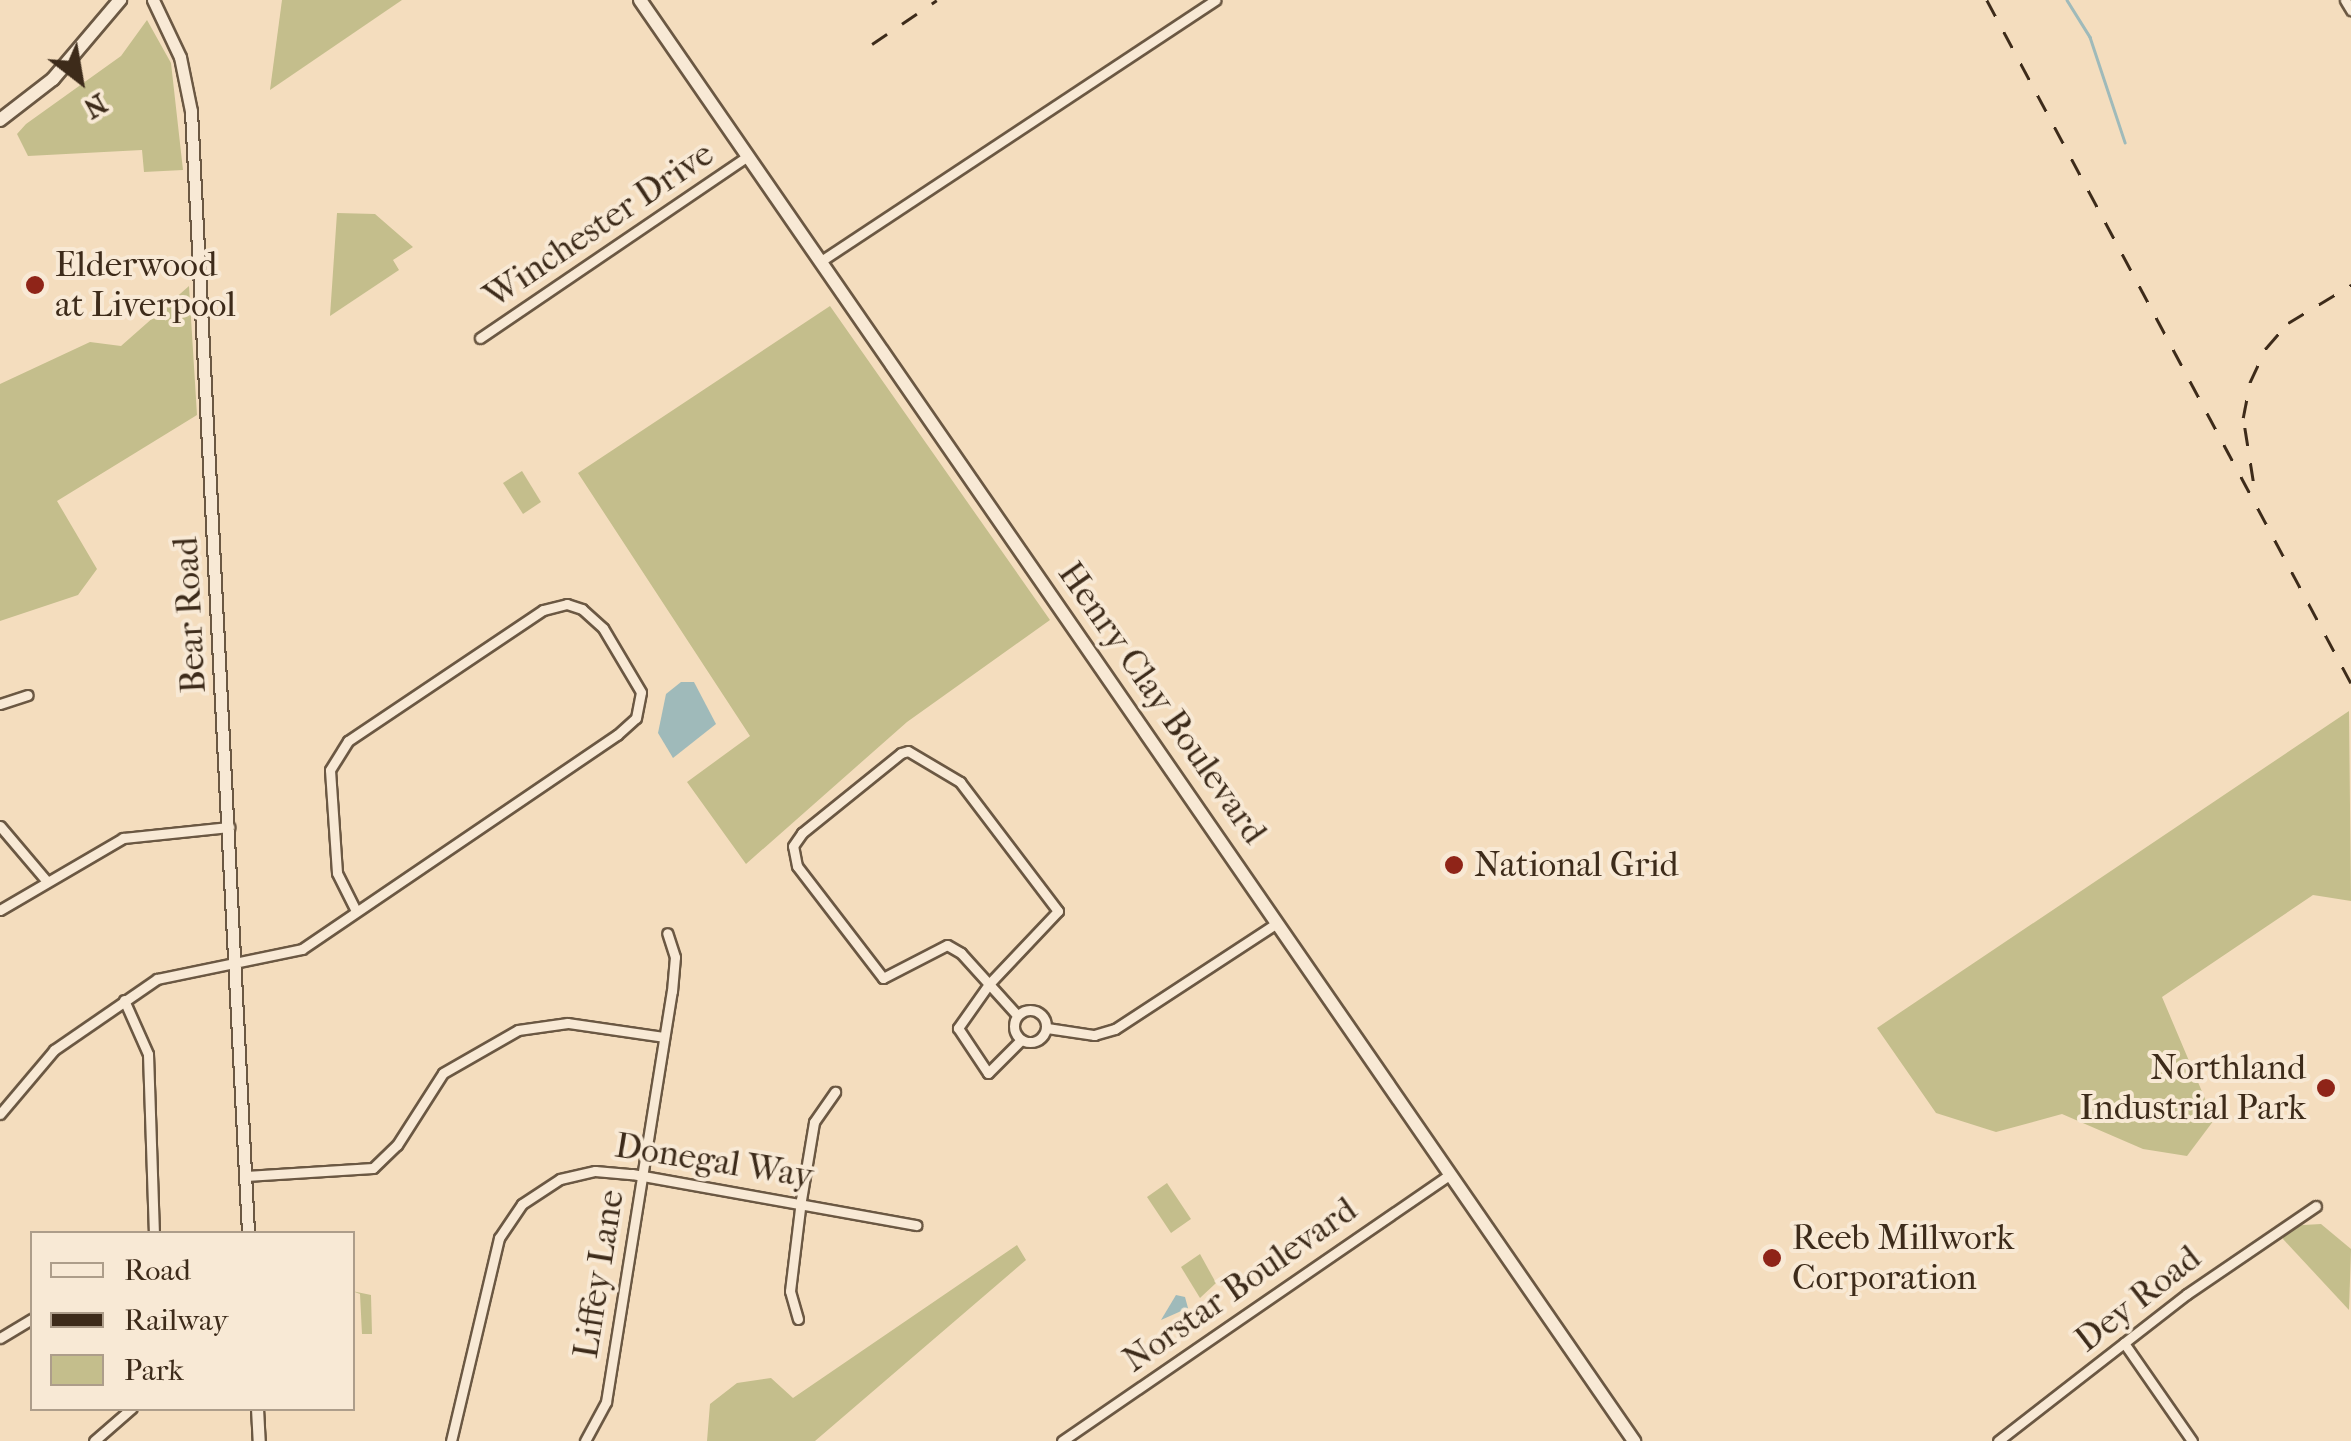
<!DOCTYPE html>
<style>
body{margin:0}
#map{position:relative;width:2351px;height:1441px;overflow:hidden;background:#f4ddbe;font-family:"IM FELL French Canon",serif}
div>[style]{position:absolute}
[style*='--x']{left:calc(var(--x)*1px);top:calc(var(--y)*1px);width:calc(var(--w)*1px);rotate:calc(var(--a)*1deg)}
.green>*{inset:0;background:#c4be8c}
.water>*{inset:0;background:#9fbaba}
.stream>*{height:2.5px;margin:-1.25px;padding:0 1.25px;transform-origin:1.25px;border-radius:1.25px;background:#9fbaba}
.roads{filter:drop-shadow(2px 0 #6b5843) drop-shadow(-2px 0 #6b5843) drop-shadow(0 2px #6b5843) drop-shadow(0 -2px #6b5843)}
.minor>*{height:9px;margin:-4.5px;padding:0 4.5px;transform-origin:4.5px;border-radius:4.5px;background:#f8e9d5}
.minor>.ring{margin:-4.5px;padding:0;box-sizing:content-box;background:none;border:9px solid #f8e9d5;border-radius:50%}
.tertiary>*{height:11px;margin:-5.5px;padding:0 5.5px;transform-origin:5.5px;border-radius:5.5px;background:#f8e9d5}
.secondary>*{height:12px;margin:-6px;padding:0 6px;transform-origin:6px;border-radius:6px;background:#f8e9d5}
.rail>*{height:2.5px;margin-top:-1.25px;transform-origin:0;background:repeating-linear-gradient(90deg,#3d2b1a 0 18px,transparent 0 36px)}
.dots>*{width:28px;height:28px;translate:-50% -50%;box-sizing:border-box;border:5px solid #f8e9d5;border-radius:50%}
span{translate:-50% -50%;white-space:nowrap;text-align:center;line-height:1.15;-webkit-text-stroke:8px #f8e9d5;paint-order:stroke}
.street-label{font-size:35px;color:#3d2b1a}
.poi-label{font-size:35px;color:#3d2b1a}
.left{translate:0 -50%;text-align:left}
.right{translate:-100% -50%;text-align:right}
.legend{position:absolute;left:30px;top:1231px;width:325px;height:180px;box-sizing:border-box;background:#f8e9d5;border:2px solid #ad9d8a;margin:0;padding:12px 18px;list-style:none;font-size:30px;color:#3d2b1a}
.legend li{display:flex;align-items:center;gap:20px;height:50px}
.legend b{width:50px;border:2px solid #ad9d8a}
.north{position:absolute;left:30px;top:30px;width:100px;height:100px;-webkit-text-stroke:8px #f8e9d5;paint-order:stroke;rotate:149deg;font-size:28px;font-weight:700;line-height:40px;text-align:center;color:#3d2b1a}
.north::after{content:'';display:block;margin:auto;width:35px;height:45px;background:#3d2b1a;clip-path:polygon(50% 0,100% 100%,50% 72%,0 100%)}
</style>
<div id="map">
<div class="green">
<i style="clip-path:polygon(282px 0,402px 0,270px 90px)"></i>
<i style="clip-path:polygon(147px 20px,171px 63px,183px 170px,144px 172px,142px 150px,28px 156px,17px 134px,26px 124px,121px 56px)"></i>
<i style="clip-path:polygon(337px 213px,375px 214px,413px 247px,393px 260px,399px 270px,330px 316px)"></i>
<i style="clip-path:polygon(189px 286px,197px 415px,57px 501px,97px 569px,78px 595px,0 621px,0 384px,90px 342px,121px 346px)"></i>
<i style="clip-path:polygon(830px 306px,1050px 620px,907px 722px,746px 864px,687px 782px,750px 736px,578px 473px)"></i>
<i style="clip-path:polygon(522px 471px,541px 502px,523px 514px,503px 483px)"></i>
<i style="clip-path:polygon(2349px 711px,2351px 901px,2313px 895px,2162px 997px,2214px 1120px,2187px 1156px,2143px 1149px,2062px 1114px,1996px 1132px,1936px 1113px,1877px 1028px)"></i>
<i style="clip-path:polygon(1167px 1183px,1191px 1219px,1171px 1233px,1147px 1197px)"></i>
<i style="clip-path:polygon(2321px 1224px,2351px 1249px,2349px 1310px,2283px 1239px,2285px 1226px)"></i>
<i style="clip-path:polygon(1017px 1245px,1026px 1260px,815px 1441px,707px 1441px,710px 1404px,737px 1383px,771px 1378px,793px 1398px)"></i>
<i style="clip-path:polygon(1200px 1254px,1216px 1283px,1200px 1298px,1181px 1267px)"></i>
<i style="clip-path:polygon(352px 1291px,371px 1295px,372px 1334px,362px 1334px,360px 1294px)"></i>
</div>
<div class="water">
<i style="clip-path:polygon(681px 682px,694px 682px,716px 724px,673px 758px,658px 733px,666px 694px)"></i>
<i style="clip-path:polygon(1176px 1295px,1185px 1297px,1188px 1308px,1161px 1320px)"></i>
</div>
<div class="stream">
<i style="--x:2067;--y:0;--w:44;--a:58.1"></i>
<i style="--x:2090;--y:37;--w:111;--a:71.6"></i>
</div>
<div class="roads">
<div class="minor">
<i style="--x:2345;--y:0;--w:12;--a:59"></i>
<i style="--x:821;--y:261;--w:473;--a:-33.5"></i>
<i style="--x:480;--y:338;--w:324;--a:-34.2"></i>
<i style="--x:0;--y:704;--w:29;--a:-18"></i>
<i style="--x:0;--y:826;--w:70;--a:49.7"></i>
<i style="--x:0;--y:910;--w:143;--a:-30.3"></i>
<i style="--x:123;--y:838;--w:107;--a:-5.9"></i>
<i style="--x:124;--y:1000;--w:59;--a:66"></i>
<i style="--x:148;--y:1054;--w:180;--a:88.1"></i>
<i class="ring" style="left:1014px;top:1010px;width:23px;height:23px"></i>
<i style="--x:1017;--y:1015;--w:84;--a:-132.1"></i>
<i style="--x:961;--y:953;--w:16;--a:-150"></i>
<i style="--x:947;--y:945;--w:72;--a:152.7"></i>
<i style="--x:883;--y:978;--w:141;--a:-127.5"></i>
<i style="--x:797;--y:866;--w:20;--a:-101"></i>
<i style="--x:793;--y:846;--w:16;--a:-55"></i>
<i style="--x:802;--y:833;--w:127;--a:-38.9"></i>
<i style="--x:901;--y:753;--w:7;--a:-16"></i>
<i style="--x:908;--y:751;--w:61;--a:30.8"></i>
<i style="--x:960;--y:782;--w:162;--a:52.8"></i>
<i style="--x:1058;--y:911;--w:100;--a:133.4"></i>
<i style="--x:989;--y:984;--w:54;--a:125.2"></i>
<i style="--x:958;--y:1028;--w:54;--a:56.3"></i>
<i style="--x:988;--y:1073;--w:47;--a:-45"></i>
<i style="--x:1047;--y:1028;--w:48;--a:8.5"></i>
<i style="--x:1094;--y:1035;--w:22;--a:-16"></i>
<i style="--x:1115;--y:1029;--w:194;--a:-33.2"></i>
<i style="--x:0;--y:1114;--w:84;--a:-49.8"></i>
<i style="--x:54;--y:1050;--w:125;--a:-34.6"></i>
<i style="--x:157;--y:979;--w:148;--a:-11.7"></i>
<i style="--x:302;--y:949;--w:381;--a:-34.2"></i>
<i style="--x:617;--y:735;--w:25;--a:-42"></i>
<i style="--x:636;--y:718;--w:26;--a:-79"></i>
<i style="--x:641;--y:692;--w:74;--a:-120.7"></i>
<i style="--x:603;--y:628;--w:28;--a:-138"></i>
<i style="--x:582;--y:609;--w:16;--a:-162"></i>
<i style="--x:567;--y:604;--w:25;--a:166"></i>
<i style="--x:543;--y:610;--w:235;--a:146.1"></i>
<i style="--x:348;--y:741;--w:34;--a:122"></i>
<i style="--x:330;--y:770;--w:103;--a:86.1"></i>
<i style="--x:337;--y:873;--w:42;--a:63.4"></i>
<i style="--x:246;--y:1176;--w:127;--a:-3.6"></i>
<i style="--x:373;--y:1168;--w:33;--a:-44"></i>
<i style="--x:397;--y:1145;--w:85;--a:-57.4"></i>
<i style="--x:443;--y:1073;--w:86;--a:-29.8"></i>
<i style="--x:518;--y:1030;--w:50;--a:-8"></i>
<i style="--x:568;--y:1023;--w:97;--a:8.3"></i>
<i style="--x:798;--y:1319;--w:29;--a:-106"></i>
<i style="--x:790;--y:1291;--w:92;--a:-83.1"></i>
<i style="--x:801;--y:1200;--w:79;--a:-80.5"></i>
<i style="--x:814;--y:1122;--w:37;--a:-55"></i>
<i style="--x:0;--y:1338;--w:37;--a:-31"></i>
<i style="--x:2124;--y:1343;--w:119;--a:55.2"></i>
<i style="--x:94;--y:1441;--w:50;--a:-41"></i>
<i style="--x:451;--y:1441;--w:209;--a:-76.7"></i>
<i style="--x:499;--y:1238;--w:41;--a:-55.9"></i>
<i style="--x:522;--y:1204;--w:45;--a:-33.3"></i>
<i style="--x:560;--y:1179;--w:36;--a:-13"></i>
<i style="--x:595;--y:1171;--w:37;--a:5"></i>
<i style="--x:632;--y:1174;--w:289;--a:10.2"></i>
<i style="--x:585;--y:1441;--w:44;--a:-61.7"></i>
<i style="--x:606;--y:1402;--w:416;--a:-80.9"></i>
<i style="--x:672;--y:991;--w:34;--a:-85"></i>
<i style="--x:675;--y:957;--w:25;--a:-108"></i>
<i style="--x:1062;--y:1441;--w:471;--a:-34.5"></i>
<i style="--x:1998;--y:1441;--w:239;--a:-37.9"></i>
<i style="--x:2187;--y:1294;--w:156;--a:-34.3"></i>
</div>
<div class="tertiary">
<i style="--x:153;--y:0;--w:63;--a:64.7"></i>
<i style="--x:180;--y:57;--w:55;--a:78.5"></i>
<i style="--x:191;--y:111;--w:1124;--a:87.09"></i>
<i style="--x:257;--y:1408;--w:33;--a:87"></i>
</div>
<div class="secondary">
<i style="--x:640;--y:0;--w:1751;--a:55.4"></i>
<i style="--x:0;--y:120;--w:67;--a:-37.7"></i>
<i style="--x:53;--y:79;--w:104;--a:-49.7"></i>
</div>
</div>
<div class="rail">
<i style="--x:1987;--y:0;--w:774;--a:61.94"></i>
<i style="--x:872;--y:44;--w:78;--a:-34.1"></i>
<i style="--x:2253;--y:481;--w:64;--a:-99"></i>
<i style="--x:2243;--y:418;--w:37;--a:-79"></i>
<i style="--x:2250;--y:382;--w:38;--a:-65"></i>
<i style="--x:2266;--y:348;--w:33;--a:-49"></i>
<i style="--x:2288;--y:323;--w:74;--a:-31.1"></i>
</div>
<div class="dots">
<i style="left:35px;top:285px;background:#8f2418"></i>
<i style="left:1454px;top:865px;background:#8f2418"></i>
<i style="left:2326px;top:1088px;background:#8f2418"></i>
<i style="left:1772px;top:1258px;background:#8f2418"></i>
</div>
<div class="street-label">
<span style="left:599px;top:225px;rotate:-34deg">Winchester Drive</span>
<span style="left:190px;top:615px;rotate:-93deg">Bear Road</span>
<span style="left:1162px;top:703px;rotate:55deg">Henry Clay Boulevard</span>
<span style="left:714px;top:1161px;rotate:9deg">Donegal Way</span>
<span style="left:599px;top:1274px;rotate:-81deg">Liffey Lane</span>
<span style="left:1240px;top:1285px;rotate:-35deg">Norstar Boulevard</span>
<span style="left:2138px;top:1299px;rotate:-38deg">Dey Road</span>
</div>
<div class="poi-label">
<span class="left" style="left:55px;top:285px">Elderwood<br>at Liverpool</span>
<span class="left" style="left:1474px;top:865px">National Grid</span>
<span class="right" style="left:2306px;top:1088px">Northland<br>Industrial Park</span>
<span class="left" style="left:1792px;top:1258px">Reeb Millwork<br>Corporation</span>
</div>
<ul class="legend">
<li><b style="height:12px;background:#f8e9d5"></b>Road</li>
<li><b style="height:12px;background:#3d2b1a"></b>Railway</li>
<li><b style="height:28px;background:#c4be8c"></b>Park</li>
</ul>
<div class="north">N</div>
</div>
